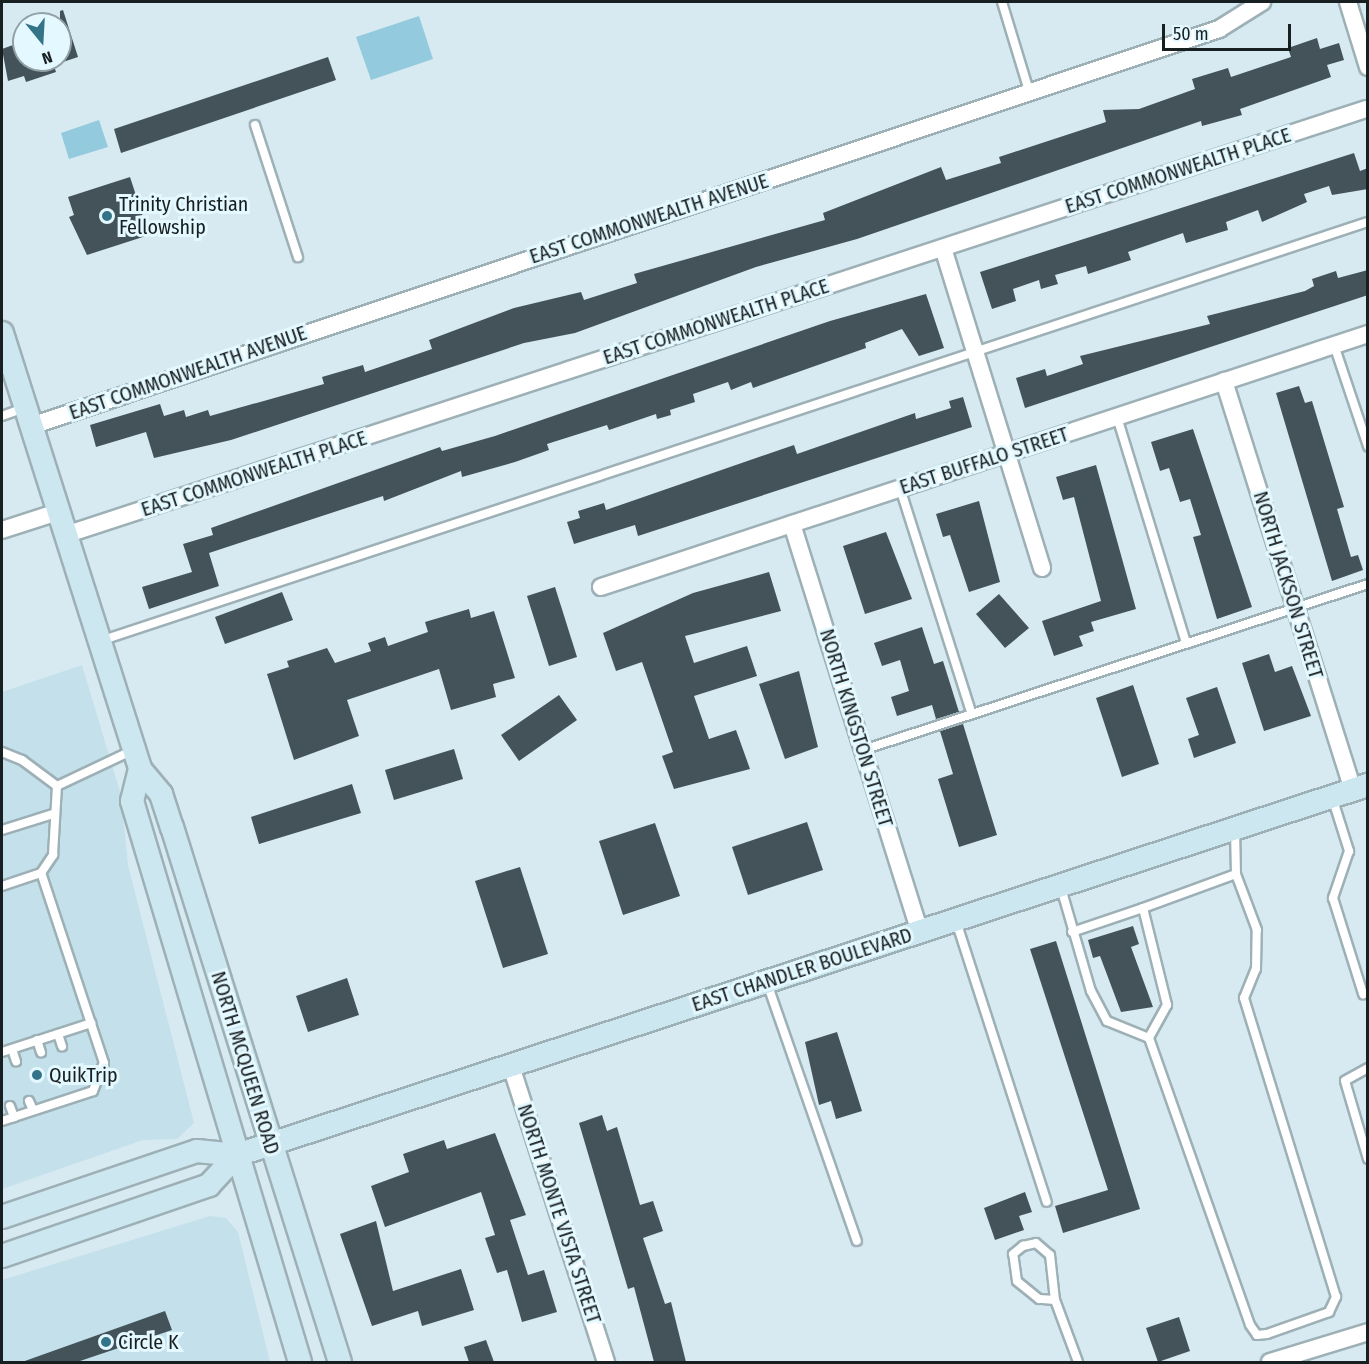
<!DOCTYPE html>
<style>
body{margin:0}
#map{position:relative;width:1369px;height:1364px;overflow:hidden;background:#d7eaf1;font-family:"Fira Sans Condensed",sans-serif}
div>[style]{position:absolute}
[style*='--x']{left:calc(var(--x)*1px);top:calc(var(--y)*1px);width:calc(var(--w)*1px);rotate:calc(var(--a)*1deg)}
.built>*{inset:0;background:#c4e0ea}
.green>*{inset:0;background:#93cadd}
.building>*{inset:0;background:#435359}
.roads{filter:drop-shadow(2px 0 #9db0b6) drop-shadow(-2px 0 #9db0b6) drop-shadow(0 2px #9db0b6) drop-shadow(0 -2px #9db0b6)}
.service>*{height:8px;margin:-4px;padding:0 4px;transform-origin:4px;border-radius:4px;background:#fff}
.minor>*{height:16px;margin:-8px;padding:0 8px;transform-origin:8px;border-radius:8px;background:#fff}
.secondary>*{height:22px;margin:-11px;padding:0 11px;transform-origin:11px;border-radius:11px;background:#cde7f0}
.dots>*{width:16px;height:16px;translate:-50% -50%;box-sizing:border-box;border:3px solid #e4f8ff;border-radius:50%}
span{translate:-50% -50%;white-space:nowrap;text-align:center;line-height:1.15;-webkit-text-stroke:6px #e4f8ff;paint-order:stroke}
.street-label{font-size:20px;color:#181f21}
.poi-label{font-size:20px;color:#181f21}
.left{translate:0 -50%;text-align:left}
.frame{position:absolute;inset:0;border:3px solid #181f21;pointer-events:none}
.north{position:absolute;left:12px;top:12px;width:60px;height:60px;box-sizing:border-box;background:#e4f8ff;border:2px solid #92a1a6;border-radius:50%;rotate:162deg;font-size:16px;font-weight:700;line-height:24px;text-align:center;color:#181f21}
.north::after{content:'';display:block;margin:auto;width:21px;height:27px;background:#347488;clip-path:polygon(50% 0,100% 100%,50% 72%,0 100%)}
.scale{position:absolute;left:1162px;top:24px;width:129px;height:27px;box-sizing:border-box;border:3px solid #181f21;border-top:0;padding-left:8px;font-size:18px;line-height:21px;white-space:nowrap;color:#181f21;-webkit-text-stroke:4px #e4f8ff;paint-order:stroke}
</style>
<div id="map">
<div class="built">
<i style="clip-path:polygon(82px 665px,121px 795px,128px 865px,194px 1123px,177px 1139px,143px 1140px,2px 1189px,2px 692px)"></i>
<i style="clip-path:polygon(210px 1216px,226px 1218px,238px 1232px,270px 1362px,2px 1362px,2px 1280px)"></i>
</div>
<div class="green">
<i style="clip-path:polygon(419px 16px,433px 59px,371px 80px,356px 37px)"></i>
<i style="clip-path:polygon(99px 120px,108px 147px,69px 159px,61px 133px)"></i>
</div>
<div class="building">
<i style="clip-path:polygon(63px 10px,78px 57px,60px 63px,60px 11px)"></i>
<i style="clip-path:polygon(1317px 38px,1320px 49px,1339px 43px,1344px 60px,1327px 65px,1331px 77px,1240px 109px,1242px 115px,1202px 126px,1201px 121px,857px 239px,756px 267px,575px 333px,524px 343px,231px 440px,154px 458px,146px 432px,96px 447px,90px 425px,160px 404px,164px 416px,184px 410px,186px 417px,208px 410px,210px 416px,324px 384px,322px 377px,363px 365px,365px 372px,432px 349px,429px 340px,514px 308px,581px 292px,584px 300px,637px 283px,634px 274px,825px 220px,823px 213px,941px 167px,946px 180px,1001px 163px,999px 157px,1106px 122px,1103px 110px,1139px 109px,1195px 89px,1192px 79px,1228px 68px,1231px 77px,1291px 57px,1288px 48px)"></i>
<i style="clip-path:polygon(24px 41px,24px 60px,52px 60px,56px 72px,26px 82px,24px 76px,8px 81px,2px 49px)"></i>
<i style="clip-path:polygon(328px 57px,336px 80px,121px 153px,114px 129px)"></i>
<i style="clip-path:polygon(1354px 153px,1360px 171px,1368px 168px,1368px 189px,1332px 195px,1329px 186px,1304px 194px,1307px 202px,1262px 222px,1258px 210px,1226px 222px,1228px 230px,1186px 243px,1183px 233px,1128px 252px,1131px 260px,1088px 274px,1086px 266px,1055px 275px,1058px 284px,1041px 289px,1039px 280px,1013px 289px,1016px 301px,992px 309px,980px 272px)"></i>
<i style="clip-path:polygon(130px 177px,149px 235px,87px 255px,69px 217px,74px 215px,68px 197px)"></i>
<i style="clip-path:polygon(1368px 270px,1368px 295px,1025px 408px,1016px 378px,1045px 369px,1047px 376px,1083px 364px,1080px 356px,1210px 324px,1207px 316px,1305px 291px,1314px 286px,1312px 279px,1336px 271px,1338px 278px)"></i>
<i style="clip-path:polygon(926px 294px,944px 348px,919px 356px,902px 329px,865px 343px,866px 348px,753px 388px,751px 382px,731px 390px,728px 382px,693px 394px,695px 402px,670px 410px,671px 415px,657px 419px,656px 414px,609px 430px,607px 425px,547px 444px,549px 450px,515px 462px,462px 477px,461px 471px,384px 501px,383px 496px,209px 553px,219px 586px,149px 609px,142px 587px,192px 572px,183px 544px,213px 535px,211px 528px,440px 447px,442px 451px,495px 436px,830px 321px)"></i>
<i style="clip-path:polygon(1299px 386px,1305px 403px,1312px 401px,1344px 507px,1337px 509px,1351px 557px,1358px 555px,1363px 570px,1332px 581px,1276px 393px)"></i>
<i style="clip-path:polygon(963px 397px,972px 427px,638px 536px,635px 525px,574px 544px,567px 522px,580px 518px,578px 511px,604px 503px,606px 510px,794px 445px,797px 454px,915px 413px,916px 419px,951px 408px,949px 401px)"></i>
<i style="clip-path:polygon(1193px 429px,1252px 607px,1217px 619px,1193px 537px,1201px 535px,1190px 499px,1180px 502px,1169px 468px,1160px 471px,1151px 442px)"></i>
<i style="clip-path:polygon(1096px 465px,1136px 609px,1091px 622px,1094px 631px,1079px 636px,1083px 646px,1054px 656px,1042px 621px,1101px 601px,1074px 497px,1063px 500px,1056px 477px)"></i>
<i style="clip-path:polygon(979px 501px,1000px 582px,969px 592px,950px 535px,943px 537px,936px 514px)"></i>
<i style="clip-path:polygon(886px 532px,912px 599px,865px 614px,843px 546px)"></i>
<i style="clip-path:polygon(769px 572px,781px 611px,685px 636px,694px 663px,747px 646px,757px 676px,694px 696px,709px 739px,736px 730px,750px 769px,674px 789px,662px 756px,673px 752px,642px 662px,616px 671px,603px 633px,693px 593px)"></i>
<i style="clip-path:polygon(555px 587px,577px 657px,549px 666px,527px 596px)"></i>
<i style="clip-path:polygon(282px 592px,293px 620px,225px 644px,215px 617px)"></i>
<i style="clip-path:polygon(999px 594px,1029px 628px,1005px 648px,976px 614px)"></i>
<i style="clip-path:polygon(469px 609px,471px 618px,494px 611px,515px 678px,493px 684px,496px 697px,451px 710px,439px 669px,347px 700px,359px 736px,294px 760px,267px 674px,289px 667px,287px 661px,327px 648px,335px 663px,371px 651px,368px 643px,385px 637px,388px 646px,428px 632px,425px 622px)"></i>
<i style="clip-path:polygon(922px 627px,934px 664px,943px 661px,959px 712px,936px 719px,932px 705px,897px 716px,891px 697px,909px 691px,900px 660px,882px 666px,874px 643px)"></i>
<i style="clip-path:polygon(1269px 654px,1275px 672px,1292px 666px,1311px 716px,1264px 731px,1242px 663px)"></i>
<i style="clip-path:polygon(799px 671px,818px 747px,785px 759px,759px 684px)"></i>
<i style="clip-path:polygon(1133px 685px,1159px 764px,1122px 777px,1096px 698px)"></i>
<i style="clip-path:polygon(1217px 687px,1236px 743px,1194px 758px,1188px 739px,1199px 735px,1186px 698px)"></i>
<i style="clip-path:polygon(559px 695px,577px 720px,519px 761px,501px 735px)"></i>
<i style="clip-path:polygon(963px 724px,997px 835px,959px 847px,938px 779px,953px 774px,940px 731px)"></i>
<i style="clip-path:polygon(454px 749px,463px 779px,394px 800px,385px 770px)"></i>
<i style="clip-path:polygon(352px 784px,361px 813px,259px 844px,251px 817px)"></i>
<i style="clip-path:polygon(807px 822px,823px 870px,748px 895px,732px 847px)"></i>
<i style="clip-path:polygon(655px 823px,680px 896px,623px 915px,599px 841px)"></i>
<i style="clip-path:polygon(520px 867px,548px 954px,503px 968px,475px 881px)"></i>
<i style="clip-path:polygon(1133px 926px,1139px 944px,1131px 947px,1153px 1007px,1121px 1012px,1100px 956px,1093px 958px,1088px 940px)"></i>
<i style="clip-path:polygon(1056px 941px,1140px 1209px,1063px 1233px,1055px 1206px,1108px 1190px,1030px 949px)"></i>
<i style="clip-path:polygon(347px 978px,359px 1015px,308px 1032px,296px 996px)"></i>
<i style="clip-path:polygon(837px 1032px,862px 1111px,836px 1119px,831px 1101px,819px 1105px,805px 1042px)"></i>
<i style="clip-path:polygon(602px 1115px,607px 1131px,617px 1127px,640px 1205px,653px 1201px,663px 1231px,643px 1238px,665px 1304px,671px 1302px,686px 1362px,654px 1362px,634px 1287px,628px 1289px,579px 1123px)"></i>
<i style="clip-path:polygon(495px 1133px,526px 1215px,510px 1220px,528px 1275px,544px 1270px,557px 1312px,522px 1322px,507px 1270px,497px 1273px,485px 1238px,495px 1235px,481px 1192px,385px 1227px,371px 1186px,409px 1172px,403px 1154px,444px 1140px,447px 1149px)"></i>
<i style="clip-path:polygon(1025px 1192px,1032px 1212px,1019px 1216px,1024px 1230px,995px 1240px,984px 1208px)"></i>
<i style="clip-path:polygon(376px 1221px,393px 1291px,461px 1269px,474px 1310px,422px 1326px,418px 1311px,372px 1326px,340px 1234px)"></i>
<i style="clip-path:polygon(165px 1311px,172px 1330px,77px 1362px,22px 1362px)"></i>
<i style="clip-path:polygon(1179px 1317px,1190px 1351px,1158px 1362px,1146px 1328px)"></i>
<i style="clip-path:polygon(486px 1340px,494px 1362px,469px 1362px,464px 1347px)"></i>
</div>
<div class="roads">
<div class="service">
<i style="--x:1002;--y:2;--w:93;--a:73.1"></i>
<i style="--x:255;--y:125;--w:139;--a:72"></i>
<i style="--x:1334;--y:345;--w:107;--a:71.4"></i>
<i style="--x:2;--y:416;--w:23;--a:-20"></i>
<i style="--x:1117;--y:417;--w:236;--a:73"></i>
<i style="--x:900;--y:488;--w:235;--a:72.4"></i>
<i style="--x:100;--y:641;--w:1335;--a:-18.29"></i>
<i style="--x:863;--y:750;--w:532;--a:-18.2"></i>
<i style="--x:2;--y:752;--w:22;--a:22"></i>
<i style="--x:22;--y:760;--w:44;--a:36.6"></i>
<i style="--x:1332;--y:797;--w:57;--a:72.5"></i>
<i style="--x:1349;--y:851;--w:50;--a:108.8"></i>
<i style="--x:1333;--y:898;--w:101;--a:72.6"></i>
<i style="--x:2;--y:830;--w:53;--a:-17.4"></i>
<i style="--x:2;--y:886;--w:41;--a:-18.4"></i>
<i style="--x:41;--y:873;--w:22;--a:-56"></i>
<i style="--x:53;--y:855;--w:69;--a:-86.7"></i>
<i style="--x:57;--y:786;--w:84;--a:-25.3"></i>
<i style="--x:1061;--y:888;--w:107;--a:73.8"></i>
<i style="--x:1091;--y:991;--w:34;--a:62"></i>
<i style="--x:1107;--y:1021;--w:45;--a:22"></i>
<i style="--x:1143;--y:908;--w:99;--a:-20.1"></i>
<i style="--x:956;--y:921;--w:295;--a:72.1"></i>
<i style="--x:1072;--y:932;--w:75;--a:-18.7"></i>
<i style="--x:1143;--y:908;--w:100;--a:76.1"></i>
<i style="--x:1167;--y:1005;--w:38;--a:119"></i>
<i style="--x:1149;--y:1038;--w:304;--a:70.6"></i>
<i style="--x:1250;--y:1325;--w:12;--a:55"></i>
<i style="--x:1257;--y:1335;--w:10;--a:-6"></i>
<i style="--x:1267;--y:1334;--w:66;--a:-19.5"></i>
<i style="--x:1329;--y:1312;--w:17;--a:-65"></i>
<i style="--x:1336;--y:1297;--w:313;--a:-107.1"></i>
<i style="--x:1244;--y:998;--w:31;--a:-68"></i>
<i style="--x:1256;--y:969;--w:39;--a:-89"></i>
<i style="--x:1257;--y:930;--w:60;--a:-110.6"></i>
<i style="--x:1236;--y:874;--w:45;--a:-91.3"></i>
<i style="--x:767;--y:983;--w:273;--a:70.8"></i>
<i style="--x:58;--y:1034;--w:13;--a:72"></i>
<i style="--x:37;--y:1040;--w:13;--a:72"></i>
<i style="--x:12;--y:1049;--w:13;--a:72"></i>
<i style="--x:2;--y:1052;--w:94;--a:-18"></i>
<i style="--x:1368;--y:1068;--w:26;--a:151"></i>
<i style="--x:1345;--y:1081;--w:81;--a:73.6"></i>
<i style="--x:29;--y:1101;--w:10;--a:66"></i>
<i style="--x:10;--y:1106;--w:12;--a:70"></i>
<i style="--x:14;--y:1117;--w:83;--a:-18.2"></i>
<i style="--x:93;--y:1091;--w:30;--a:-69"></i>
<i style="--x:104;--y:1063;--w:200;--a:-108.3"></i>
<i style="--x:2;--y:1121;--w:13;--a:-18"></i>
<i style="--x:1055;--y:1300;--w:16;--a:-176"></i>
<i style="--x:1039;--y:1299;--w:28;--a:-141"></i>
<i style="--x:1017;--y:1281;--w:27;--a:-98"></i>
<i style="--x:1013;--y:1254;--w:13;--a:-39"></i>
<i style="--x:1023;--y:1246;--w:13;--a:-13"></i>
<i style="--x:1036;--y:1243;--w:18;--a:41"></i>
<i style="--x:1050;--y:1255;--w:45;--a:83.7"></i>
<i style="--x:1055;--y:1300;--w:66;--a:69.6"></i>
</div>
<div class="minor">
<i style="--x:1348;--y:2;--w:68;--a:72.9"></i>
<i style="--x:943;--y:248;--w:335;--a:72.8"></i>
<i style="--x:1224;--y:381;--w:429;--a:72.5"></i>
<i style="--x:31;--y:426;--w:1253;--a:-18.48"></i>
<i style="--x:1219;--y:29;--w:51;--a:-32.1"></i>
<i style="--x:792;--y:524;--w:428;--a:72.6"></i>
<i style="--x:2;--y:530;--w:59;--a:-17.8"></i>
<i style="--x:65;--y:535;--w:1369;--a:-18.13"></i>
<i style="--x:601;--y:587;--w:808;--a:-18.26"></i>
<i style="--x:511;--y:1066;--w:311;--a:72.2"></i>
<i style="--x:1270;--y:1362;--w:102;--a:-17"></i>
</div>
<div class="secondary">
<i style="--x:2;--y:333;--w:457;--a:72.4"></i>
<i style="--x:140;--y:769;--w:33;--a:50"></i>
<i style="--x:161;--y:794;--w:35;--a:72"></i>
<i style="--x:172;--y:827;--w:561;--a:72.57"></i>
<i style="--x:140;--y:769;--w:33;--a:104"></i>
<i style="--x:132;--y:801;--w:586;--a:73.33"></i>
<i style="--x:2;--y:1217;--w:206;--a:-18.7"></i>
<i style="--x:197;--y:1151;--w:40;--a:5.7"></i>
<i style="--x:237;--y:1155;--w:1190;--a:-18.12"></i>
<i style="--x:2;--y:1256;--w:219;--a:-18.9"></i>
<i style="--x:209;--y:1185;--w:41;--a:-47"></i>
</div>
</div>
<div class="dots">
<i style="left:107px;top:216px;background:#347488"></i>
<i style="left:37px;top:1075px;background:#347488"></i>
<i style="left:106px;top:1342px;background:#347488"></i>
</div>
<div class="street-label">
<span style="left:1178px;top:171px;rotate:-18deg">EAST COMMONWEALTH PLACE</span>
<span style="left:649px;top:219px;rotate:-18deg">EAST COMMONWEALTH AVENUE</span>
<span style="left:716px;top:322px;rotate:-18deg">EAST COMMONWEALTH PLACE</span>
<span style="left:188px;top:373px;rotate:-19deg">EAST COMMONWEALTH AVENUE</span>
<span style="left:984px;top:461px;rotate:-18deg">EAST BUFFALO STREET</span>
<span style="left:254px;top:474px;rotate:-18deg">EAST COMMONWEALTH PLACE</span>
<span style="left:1288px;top:585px;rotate:73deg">NORTH JACKSON STREET</span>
<span style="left:856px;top:728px;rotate:73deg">NORTH KINGSTON STREET</span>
<span style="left:802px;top:970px;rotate:-18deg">EAST CHANDLER BOULEVARD</span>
<span style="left:245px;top:1063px;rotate:73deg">NORTH MCQUEEN ROAD</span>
<span style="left:559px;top:1214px;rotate:72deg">NORTH MONTE VISTA STREET</span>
</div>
<div class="poi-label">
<span class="left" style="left:119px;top:216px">Trinity Christian<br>Fellowship</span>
<span class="left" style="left:49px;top:1075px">QuikTrip</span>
<span class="left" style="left:118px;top:1342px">Circle K</span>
</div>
<div class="frame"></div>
<div class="north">N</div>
<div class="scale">50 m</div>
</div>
